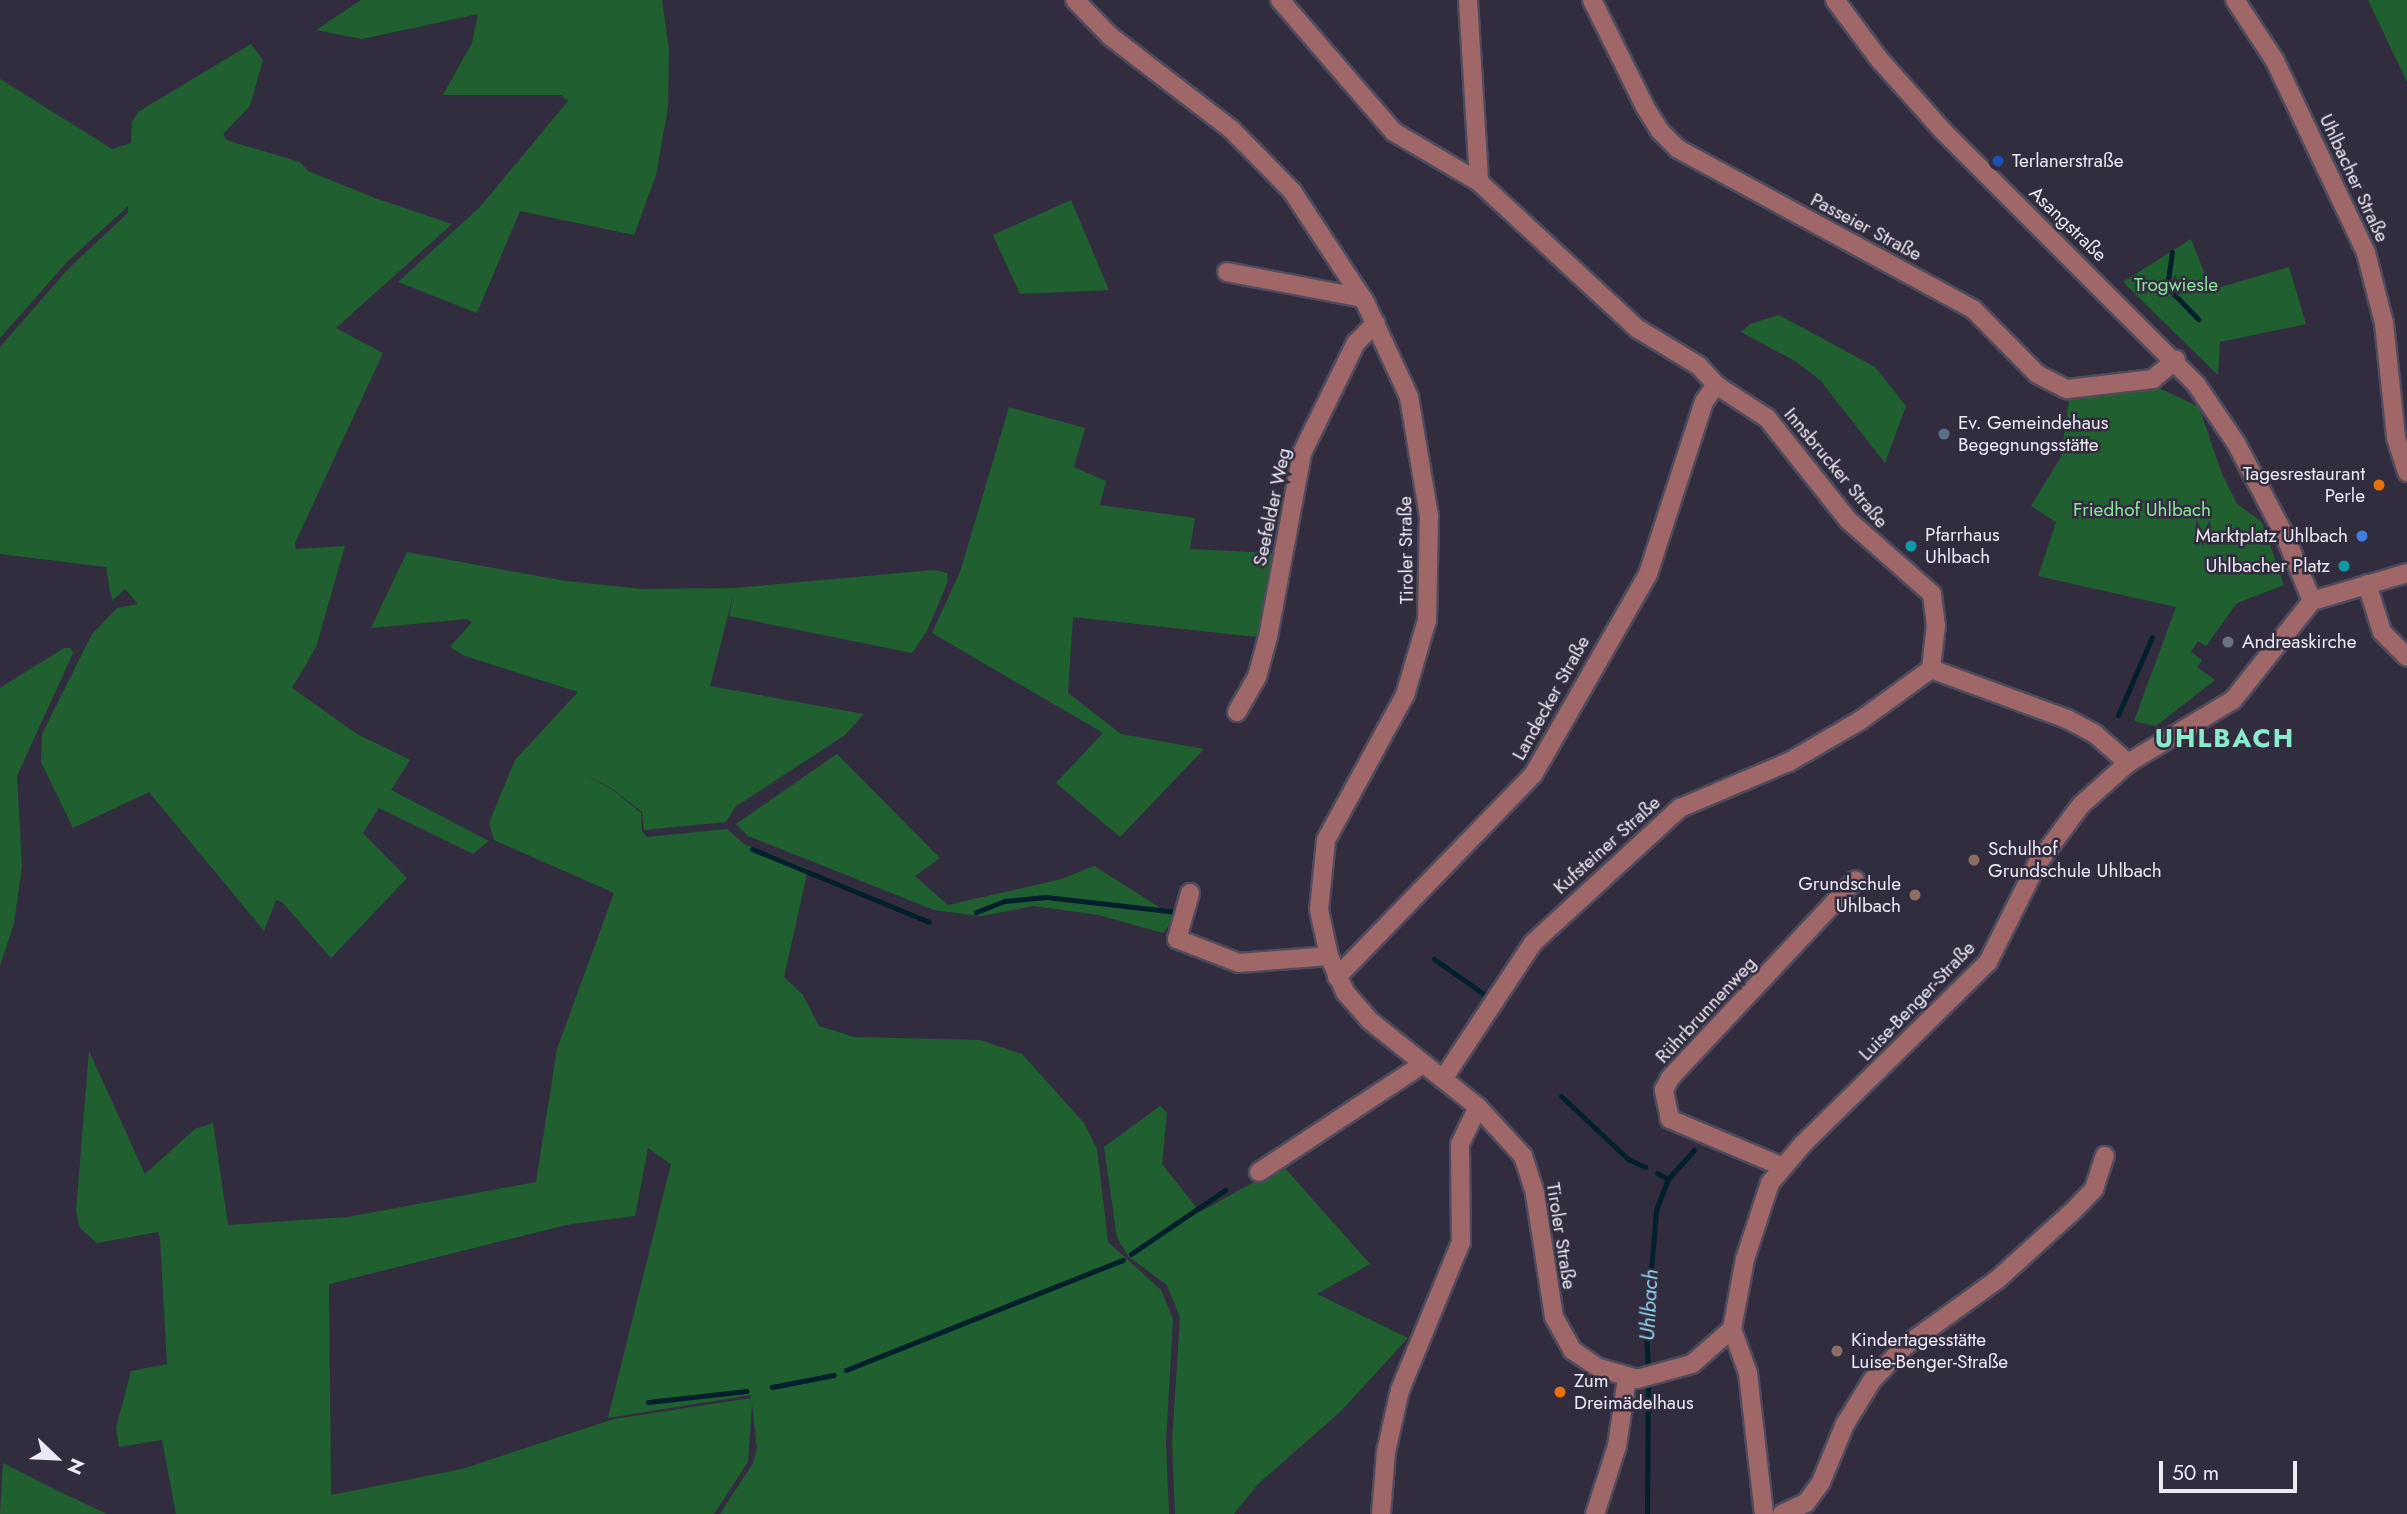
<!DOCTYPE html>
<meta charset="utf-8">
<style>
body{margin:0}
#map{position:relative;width:2407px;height:1514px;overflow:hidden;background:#312d3f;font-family:Jost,sans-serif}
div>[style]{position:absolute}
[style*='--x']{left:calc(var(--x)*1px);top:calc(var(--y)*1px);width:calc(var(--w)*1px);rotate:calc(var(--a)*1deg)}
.green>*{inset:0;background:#206030}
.stream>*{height:5px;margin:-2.5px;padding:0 2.5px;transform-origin:2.5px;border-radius:2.5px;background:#021f2b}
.roads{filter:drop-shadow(2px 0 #4f4b5c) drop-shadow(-2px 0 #4f4b5c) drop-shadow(0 2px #4f4b5c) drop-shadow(0 -2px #4f4b5c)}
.minor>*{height:18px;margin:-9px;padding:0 9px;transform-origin:9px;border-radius:9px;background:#9f6768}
.dots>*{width:19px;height:19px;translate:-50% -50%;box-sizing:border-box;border:4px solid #312d3f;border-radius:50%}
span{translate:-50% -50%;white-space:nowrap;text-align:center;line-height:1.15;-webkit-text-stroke:5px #312d3f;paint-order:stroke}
.poi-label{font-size:19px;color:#ece9f5}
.left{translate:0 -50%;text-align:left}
.right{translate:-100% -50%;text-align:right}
.street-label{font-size:19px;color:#ece9f5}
.park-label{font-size:19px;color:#8be49c}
.water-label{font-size:21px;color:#92d5f3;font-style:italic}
.district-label{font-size:26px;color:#8beace;font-weight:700;letter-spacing:2px}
.north{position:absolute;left:21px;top:1423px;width:70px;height:70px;-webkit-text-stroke:5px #312d3f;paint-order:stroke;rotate:113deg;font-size:19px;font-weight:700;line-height:28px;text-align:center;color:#ece9f5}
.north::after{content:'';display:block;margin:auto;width:24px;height:32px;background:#ece9f5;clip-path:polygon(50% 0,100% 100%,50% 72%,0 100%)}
.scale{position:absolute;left:2159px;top:1461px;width:138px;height:32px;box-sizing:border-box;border:4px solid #ece9f5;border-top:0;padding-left:9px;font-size:21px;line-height:24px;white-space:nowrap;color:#ece9f5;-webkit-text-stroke:5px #312d3f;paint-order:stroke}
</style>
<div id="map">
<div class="green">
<i style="clip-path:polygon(361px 0,662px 0,669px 49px,668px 107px,656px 175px,634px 235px,520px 211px,477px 313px,398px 282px,479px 208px,568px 101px,561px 95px,443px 95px,472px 43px,478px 14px,362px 39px,316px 30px)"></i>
<i style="clip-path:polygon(2368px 0,2407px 0,2407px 82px)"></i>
<i style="clip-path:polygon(251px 44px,263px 60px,250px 106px,223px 134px,226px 140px,300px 162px,308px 171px,375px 198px,452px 224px,336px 328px,383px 353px,295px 543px,296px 549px,345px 546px,316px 647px,292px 688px,357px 734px,410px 760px,391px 790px,489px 841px,473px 854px,379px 808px,363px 833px,407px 878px,331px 958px,282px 902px,276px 900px,264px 931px,149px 792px,73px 828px,41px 762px,42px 734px,92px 634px,117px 608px,138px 604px,125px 589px,112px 601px,106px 567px,0 554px,0 347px,69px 268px,128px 213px,128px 206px,67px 262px,0 338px,0 79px,112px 149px,131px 143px,132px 122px,138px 112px)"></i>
<i style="clip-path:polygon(1071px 200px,1109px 290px,1020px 294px,993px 235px)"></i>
<i style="clip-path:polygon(2191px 239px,2211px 290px,2289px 267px,2306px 324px,2220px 342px,2218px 375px,2123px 282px)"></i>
<i style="clip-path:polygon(1779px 315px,1875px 367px,1906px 406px,1885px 463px,1820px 380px,1795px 361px,1741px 332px,1750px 324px)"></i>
<i style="clip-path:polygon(2159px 388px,2199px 407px,2222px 474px,2237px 504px,2262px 522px,2284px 585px,2237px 603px,2206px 646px,2198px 641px,2191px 652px,2202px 660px,2197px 667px,2215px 680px,2156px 726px,2134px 721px,2176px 607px,2038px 576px,2056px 522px,2031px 506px,2061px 457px,2069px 400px)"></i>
<i style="clip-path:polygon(1009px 407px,1085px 428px,1074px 467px,1106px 481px,1100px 505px,1195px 518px,1190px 549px,1274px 553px,1257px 637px,1073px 617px,1068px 693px,1121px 734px,1204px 749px,1120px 837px,1056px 783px,1103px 733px,932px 633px,960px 572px)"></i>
<i style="clip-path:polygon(evenodd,407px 552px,565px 581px,643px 589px,735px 588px,934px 570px,947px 573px,948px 581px,927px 631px,912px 653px,729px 616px,734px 591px,710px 686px,864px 714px,845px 735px,735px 807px,726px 822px,644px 830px,642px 812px,613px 789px,582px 773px,613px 790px,641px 813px,642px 831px,647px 837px,727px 829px,744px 844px,808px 869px,784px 977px,803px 995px,819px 1026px,854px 1037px,980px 1040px,1022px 1054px,1084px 1123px,1097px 1149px,1108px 1242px,1161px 1290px,1173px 1319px,1166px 1442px,1169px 1514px,720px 1514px,753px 1463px,757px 1448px,752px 1404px,748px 1462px,714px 1514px,176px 1514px,162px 1440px,119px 1447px,116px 1428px,131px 1371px,167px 1364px,160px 1238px,158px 1232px,97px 1243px,80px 1228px,76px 1211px,89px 1051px,145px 1174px,195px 1129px,213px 1123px,228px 1225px,348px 1217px,536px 1182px,557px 1049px,614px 893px,494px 840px,489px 823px,515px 760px,578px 692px,465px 656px,450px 647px,472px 622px,467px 619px,371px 628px,407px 552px,648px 1148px,671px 1164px,608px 1418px,751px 1395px,751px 1398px,614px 1419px,462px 1469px,331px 1495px,329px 1284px,571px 1224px,635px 1216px,648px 1148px)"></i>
<i style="clip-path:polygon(64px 648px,71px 648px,73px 653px,17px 776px,22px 867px,14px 923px,0 966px,0 688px)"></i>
<i style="clip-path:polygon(837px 754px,940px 858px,915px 876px,948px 905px,1062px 879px,1094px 866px,1175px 917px,1163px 933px,1099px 915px,1033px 906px,981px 916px,934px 910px,748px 836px,736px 824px)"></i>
<i style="clip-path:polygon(1160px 1106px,1167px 1113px,1162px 1164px,1200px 1212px,1283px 1166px,1370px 1264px,1317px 1294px,1408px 1338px,1340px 1412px,1258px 1484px,1234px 1514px,1175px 1514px,1172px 1442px,1180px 1318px,1167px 1285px,1129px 1257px,1117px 1238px,1104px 1147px)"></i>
<i style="clip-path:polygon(3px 1463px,54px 1489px,107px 1514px,0 1514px)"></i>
</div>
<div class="stream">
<i style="--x:2172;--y:252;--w:35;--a:98"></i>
<i style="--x:2167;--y:287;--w:45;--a:45.9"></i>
<i style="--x:2118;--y:715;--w:85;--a:-66.4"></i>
<i style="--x:752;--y:849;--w:191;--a:22.4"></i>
<i style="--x:976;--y:912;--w:30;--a:-21"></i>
<i style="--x:1004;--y:901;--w:42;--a:-5.4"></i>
<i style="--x:1046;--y:897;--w:132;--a:6.5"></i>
<i style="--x:1434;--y:959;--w:61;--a:35"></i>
<i style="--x:1561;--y:1096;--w:92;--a:43.2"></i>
<i style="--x:1628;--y:1159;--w:19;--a:25"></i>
<i style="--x:1657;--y:1173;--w:13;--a:29"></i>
<i style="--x:1131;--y:1254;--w:114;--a:-34.2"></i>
<i style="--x:846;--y:1370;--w:298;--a:-21.7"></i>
<i style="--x:1648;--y:1371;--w:41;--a:-92.8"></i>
<i style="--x:1646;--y:1330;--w:120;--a:-85.2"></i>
<i style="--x:1656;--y:1210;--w:33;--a:-69"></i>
<i style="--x:1668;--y:1179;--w:39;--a:-48"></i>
<i style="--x:772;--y:1387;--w:63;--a:-11"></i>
<i style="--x:648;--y:1402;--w:99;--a:-6.4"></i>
<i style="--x:1647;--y:1514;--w:133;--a:-89.6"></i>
</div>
<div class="roads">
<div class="minor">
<i style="--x:1075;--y:0;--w:50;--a:45.8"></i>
<i style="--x:1110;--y:36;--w:154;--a:37.6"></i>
<i style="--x:1232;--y:130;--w:86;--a:45.5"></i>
<i style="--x:1292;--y:191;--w:133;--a:56.7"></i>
<i style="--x:1365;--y:302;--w:105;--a:65.1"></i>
<i style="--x:1409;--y:397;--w:121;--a:80.5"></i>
<i style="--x:1429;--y:516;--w:104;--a:91.1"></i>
<i style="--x:1427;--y:620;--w:78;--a:106.3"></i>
<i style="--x:1405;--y:695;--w:165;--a:118.6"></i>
<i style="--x:1326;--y:840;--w:70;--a:95.7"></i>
<i style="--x:1319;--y:910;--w:47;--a:77.7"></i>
<i style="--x:1329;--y:956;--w:39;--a:66"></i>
<i style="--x:1345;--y:992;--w:37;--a:49"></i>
<i style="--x:1369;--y:1020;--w:139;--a:38.6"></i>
<i style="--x:1478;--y:1107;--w:67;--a:47.4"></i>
<i style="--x:1523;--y:1156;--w:40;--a:72"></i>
<i style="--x:1535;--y:1194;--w:124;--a:81.2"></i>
<i style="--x:1554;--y:1317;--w:38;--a:61"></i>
<i style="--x:1572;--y:1350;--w:32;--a:34"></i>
<i style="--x:1599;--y:1368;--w:40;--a:16"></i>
<i style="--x:1637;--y:1379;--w:57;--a:-15.3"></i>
<i style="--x:1692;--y:1364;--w:53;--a:-41.2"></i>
<i style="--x:1280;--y:0;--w:174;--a:49.2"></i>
<i style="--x:1394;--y:132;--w:99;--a:30.5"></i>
<i style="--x:1479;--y:182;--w:217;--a:42.8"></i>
<i style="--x:1638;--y:329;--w:71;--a:31.2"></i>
<i style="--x:1699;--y:366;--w:25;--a:48"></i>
<i style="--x:1716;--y:385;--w:61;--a:32.9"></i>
<i style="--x:1767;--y:418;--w:130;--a:51.5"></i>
<i style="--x:1848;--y:520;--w:112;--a:41.4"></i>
<i style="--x:1932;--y:594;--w:31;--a:83"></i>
<i style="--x:1936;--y:625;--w:44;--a:96.5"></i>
<i style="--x:1931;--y:669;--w:145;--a:20.2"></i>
<i style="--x:2067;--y:719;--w:32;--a:28"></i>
<i style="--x:2095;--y:734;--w:44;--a:41.3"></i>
<i style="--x:1468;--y:0;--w:182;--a:86.5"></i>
<i style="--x:1592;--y:0;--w:119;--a:63.6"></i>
<i style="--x:1645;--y:107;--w:28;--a:58"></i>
<i style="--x:1660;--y:131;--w:25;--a:45"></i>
<i style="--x:1678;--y:149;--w:336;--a:28.5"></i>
<i style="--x:1973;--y:309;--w:91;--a:45.4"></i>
<i style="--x:2037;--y:374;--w:34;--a:27"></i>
<i style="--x:2067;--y:389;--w:87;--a:-6.6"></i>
<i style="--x:2153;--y:379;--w:30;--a:-40"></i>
<i style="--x:1835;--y:0;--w:74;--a:53.3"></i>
<i style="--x:1879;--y:59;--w:96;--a:48.4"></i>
<i style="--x:1943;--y:131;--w:358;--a:45"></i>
<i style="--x:2196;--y:384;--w:71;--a:55.9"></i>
<i style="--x:2236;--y:443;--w:105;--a:62.2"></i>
<i style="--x:2285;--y:536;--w:70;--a:67.4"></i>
<i style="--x:2235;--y:0;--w:73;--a:56.7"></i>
<i style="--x:2275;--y:61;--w:212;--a:64.6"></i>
<i style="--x:2366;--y:253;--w:72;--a:75.6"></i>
<i style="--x:2384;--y:323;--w:116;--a:84"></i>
<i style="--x:2396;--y:438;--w:36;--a:72"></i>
<i style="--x:1227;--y:272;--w:138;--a:10.8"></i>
<i style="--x:2367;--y:584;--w:50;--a:72.6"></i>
<i style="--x:2382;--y:632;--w:35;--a:45"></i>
<i style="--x:2312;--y:601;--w:99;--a:-16.4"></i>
<i style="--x:1237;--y:712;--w:40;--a:-60.3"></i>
<i style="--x:1257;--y:677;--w:41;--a:-74.6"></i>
<i style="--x:1268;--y:637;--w:187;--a:-79.5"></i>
<i style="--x:1302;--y:453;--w:123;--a:-63.9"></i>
<i style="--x:1356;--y:343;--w:28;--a:-45"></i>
<i style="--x:1190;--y:893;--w:48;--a:105.8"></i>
<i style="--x:1177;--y:939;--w:66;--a:21.2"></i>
<i style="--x:1239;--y:963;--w:90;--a:-4.4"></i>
<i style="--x:1337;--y:977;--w:281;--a:-45.9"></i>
<i style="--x:1533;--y:775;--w:232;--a:-60.2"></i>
<i style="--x:1648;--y:574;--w:181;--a:-72"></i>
<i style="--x:1704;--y:402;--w:21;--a:-55"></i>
<i style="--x:1443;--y:1079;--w:163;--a:-56.5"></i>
<i style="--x:1533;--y:943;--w:200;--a:-42.6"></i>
<i style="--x:1680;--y:808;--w:118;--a:-22.9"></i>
<i style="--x:1789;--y:762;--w:83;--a:-30.3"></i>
<i style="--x:1861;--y:720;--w:87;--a:-36.1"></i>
<i style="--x:1781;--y:1166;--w:121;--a:-157.1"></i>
<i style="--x:1670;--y:1119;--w:30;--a:-102"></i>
<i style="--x:1664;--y:1090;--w:13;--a:-63"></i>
<i style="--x:1670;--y:1078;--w:271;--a:-46.9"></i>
<i style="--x:1259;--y:1172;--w:196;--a:-33.4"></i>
<i style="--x:1381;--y:1514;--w:62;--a:-85.4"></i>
<i style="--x:1386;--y:1452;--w:64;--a:-77.3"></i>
<i style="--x:1400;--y:1390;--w:160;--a:-67.6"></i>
<i style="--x:1461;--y:1242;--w:98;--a:-90.6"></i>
<i style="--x:1460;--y:1144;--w:41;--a:-64.1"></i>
<i style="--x:1595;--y:1514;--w:71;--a:-72.1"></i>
<i style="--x:1617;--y:1446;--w:69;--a:-81.6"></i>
<i style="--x:1764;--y:1514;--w:142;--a:-96.5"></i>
<i style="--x:1748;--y:1373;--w:47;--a:-110"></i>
<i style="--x:1732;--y:1329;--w:71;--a:-79.5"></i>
<i style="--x:1745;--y:1259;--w:80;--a:-71.8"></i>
<i style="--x:1770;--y:1183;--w:51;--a:-49.8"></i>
<i style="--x:1803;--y:1144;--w:260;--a:-44.5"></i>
<i style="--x:1988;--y:962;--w:110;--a:-63.4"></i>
<i style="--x:2037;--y:864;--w:74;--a:-53.3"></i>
<i style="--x:2081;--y:805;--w:63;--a:-41.8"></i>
<i style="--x:2128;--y:763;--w:122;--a:-31"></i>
<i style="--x:2233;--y:700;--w:127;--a:-51.4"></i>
<i style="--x:1782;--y:1514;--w:26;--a:-25"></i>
<i style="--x:1806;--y:1503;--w:26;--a:-54"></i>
<i style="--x:1821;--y:1482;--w:63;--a:-67.5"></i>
<i style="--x:1845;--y:1424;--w:53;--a:-58.1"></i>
<i style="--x:1873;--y:1379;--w:46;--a:-45.9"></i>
<i style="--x:1905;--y:1346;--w:113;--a:-35.7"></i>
<i style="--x:1997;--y:1280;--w:105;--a:-42.3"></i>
<i style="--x:2075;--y:1209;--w:28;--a:-46"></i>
<i style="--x:2094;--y:1189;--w:35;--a:-72"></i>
</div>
</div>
<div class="dots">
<i style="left:1998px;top:161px;background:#1a4fb4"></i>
<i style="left:1944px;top:434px;background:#5c6f8a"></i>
<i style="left:2379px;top:485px;background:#e8710a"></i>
<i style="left:2362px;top:536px;background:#3f7fe0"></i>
<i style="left:1911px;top:546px;background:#0f9aa8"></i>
<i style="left:2344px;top:566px;background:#0f9aa8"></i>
<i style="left:2228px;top:642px;background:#6b7280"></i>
<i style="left:1974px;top:860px;background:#8d6e63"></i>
<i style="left:1915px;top:895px;background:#8d6e63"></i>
<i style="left:1837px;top:1351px;background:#8d6e63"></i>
<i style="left:1560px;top:1392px;background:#e8710a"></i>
</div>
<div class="poi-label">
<span class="left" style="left:2012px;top:161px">Terlanerstraße</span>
<span class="left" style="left:1958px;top:434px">Ev. Gemeindehaus<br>Begegnungsstätte</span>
<span class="right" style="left:2365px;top:485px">Tagesrestaurant<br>Perle</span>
<span class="left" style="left:1925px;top:546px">Pfarrhaus<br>Uhlbach</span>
<span class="right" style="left:2348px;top:536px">Marktplatz Uhlbach</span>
<span class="right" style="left:2330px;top:566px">Uhlbacher Platz</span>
<span class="left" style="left:2242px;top:642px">Andreaskirche</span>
<span class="left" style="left:1988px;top:860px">Schulhof<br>Grundschule Uhlbach</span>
<span class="right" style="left:1901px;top:895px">Grundschule<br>Uhlbach</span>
<span class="left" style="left:1851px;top:1351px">Kindertagesstätte<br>Luise-Benger-Straße</span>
<span class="left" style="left:1574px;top:1392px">Zum<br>Dreimädelhaus</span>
</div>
<div class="street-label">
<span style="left:2354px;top:178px;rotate:65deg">Uhlbacher Straße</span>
<span style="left:2068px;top:224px;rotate:44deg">Asangstraße</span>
<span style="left:1866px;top:227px;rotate:28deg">Passeier Straße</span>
<span style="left:1836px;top:468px;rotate:50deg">Innsbrucker Straße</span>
<span style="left:1272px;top:507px;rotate:-78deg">Seefelder Weg</span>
<span style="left:1406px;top:550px;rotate:-91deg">Tiroler Straße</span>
<span style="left:1551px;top:698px;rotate:-61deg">Landecker Straße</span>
<span style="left:1607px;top:845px;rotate:-42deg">Kufsteiner Straße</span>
<span style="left:1917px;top:1001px;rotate:-46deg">Luise-Benger-Straße</span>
<span style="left:1706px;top:1010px;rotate:-47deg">Rührbrunnenweg</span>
<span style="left:1561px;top:1236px;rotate:81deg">Tiroler Straße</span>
</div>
<div class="park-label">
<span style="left:2176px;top:285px">Trogwiesle</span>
<span style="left:2142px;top:510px">Friedhof Uhlbach</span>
</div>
<div class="water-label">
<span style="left:1649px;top:1305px;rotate:-87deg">Uhlbach</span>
</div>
<div class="district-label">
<span style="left:2225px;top:739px">UHLBACH</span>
</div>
<div class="north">N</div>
<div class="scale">50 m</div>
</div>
